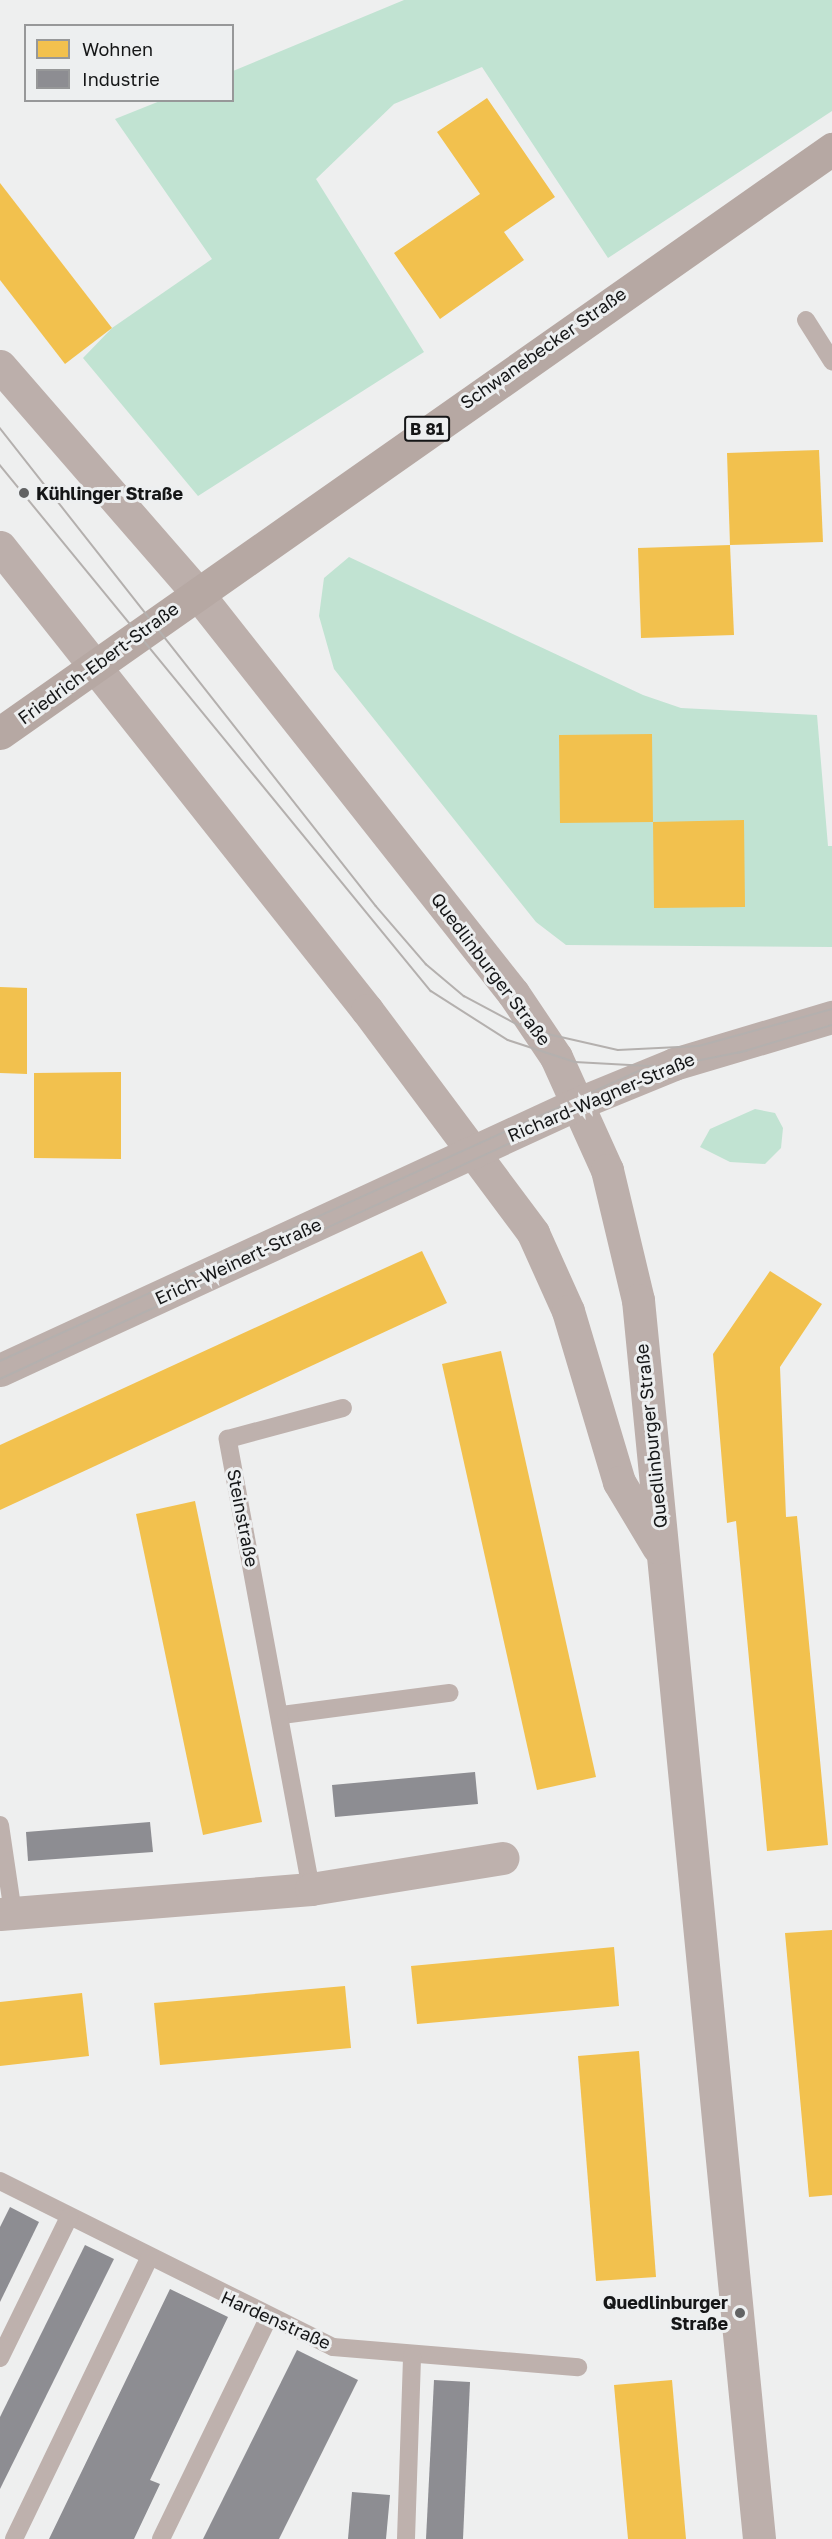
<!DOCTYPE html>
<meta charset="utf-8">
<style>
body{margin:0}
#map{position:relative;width:832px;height:2539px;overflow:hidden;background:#eeefef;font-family:"Golos Text",sans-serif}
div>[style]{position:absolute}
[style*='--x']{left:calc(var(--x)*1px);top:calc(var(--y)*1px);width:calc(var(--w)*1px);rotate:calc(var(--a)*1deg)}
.green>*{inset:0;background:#c1e3d2}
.homes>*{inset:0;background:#f2c14e}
.industry>*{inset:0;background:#8d8d92}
.lane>*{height:18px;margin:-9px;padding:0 9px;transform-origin:9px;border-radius:9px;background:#beb1ad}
.street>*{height:33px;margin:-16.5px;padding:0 16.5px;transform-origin:16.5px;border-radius:16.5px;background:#beb1ad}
.secondary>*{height:33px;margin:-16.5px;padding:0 16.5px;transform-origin:16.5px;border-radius:16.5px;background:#bcafab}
.primary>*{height:33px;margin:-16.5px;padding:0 16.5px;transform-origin:16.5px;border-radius:16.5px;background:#b6a8a3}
.tram>*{height:1.5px;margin:-0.75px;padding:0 0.75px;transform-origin:0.75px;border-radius:0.75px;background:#b4b0ae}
.dots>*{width:16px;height:16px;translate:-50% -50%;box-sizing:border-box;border:3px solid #edeff0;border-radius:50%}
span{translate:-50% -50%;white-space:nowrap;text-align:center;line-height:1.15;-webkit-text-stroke:6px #edeff0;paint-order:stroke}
.shield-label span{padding:2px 4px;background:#edeff0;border:2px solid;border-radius:4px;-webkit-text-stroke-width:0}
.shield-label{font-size:16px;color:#151617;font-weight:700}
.street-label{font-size:18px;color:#151617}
.poi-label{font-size:18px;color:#151617;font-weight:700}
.left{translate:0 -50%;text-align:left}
.right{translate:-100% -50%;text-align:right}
.legend{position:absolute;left:24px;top:24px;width:210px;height:78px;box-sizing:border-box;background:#edeff0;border:2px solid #979899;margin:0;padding:8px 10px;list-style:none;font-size:18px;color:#151617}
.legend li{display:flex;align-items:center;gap:12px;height:30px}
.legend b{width:30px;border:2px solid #979899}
</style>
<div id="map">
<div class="green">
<i style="clip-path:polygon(404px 0,832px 0,832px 111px,608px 258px,482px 67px,394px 104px,316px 179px,424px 352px,198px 496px,83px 358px,112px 328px,212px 259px,115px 119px,160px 101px,232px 100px,233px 71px)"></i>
<i style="clip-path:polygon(349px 557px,643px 695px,681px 708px,817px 715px,828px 846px,832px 846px,832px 947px,566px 945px,536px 922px,334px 669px,319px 616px,324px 578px)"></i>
<i style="clip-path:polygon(755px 1109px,775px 1113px,783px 1128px,781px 1148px,765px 1164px,730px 1162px,700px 1147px,710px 1129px)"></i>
</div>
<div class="homes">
<i style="clip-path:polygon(487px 98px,555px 197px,504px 232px,524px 260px,440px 319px,394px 253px,480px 194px,437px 132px)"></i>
<i style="clip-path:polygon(0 183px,112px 328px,65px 364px,0 280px)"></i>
<i style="clip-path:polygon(819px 450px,823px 542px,730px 545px,727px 453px)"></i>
<i style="clip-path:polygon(730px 545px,734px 635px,641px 638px,638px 548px)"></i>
<i style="clip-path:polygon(652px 734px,653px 822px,744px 820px,745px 907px,654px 908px,653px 822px,560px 823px,559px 735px)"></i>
<i style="clip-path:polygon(0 987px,27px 988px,27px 1074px,0 1073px)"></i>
<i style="clip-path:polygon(121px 1072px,121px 1159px,34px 1158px,34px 1073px)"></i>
<i style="clip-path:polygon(422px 1251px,447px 1303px,0 1510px,0 1445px)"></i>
<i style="clip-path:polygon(770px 1271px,822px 1304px,780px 1367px,786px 1517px,797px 1516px,828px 1845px,767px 1851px,736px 1521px,727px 1523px,713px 1354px)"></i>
<i style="clip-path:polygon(501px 1351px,596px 1777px,537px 1790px,442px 1364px)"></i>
<i style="clip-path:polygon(195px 1501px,262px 1822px,203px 1835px,136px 1514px)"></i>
<i style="clip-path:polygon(832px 1930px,832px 2195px,809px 2197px,785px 1933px)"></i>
<i style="clip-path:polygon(614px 1947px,619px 2006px,417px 2024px,411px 1966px)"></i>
<i style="clip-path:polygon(345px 1986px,351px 2048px,160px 2065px,154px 2003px)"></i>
<i style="clip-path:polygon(82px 1993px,89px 2056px,0 2066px,0 2002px)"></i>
<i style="clip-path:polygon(639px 2051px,656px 2277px,596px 2281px,578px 2056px)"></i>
<i style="clip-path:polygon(672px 2380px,686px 2539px,628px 2539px,614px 2385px)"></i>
</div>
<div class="industry">
<i style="clip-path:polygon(475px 1772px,478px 1804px,335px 1817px,332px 1785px)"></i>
<i style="clip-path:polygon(150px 1822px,153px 1852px,28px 1861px,26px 1832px)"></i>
<i style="clip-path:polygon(10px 2207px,39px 2222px,0 2302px,0 2227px)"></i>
<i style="clip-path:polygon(85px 2245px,114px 2259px,0 2489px,0 2417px)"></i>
<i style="clip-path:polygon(170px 2289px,228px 2317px,150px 2480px,160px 2484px,134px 2539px,49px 2539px)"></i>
<i style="clip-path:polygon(297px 2350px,358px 2380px,279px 2539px,203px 2539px)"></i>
<i style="clip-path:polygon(434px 2380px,470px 2382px,463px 2539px,426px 2539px)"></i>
<i style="clip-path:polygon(352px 2492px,390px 2495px,386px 2539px,348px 2539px)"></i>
</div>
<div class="lane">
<i style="--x:806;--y:320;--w:49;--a:57.6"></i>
<i style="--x:282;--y:1715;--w:169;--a:-7.5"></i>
<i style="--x:0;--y:1825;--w:89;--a:81.6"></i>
<i style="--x:311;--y:1889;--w:458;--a:-100.5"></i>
<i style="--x:228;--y:1439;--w:119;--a:-15.1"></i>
<i style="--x:0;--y:2181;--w:372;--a:26.5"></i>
<i style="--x:333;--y:2347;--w:246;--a:4.7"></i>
<i style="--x:0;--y:2358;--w:157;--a:-63.9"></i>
<i style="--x:14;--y:2539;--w:312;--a:-64.3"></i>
<i style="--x:161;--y:2539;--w:245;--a:-64.1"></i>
<i style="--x:406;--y:2539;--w:183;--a:-88.1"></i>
</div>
<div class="street">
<i style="--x:0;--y:1914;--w:312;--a:-4.6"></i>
<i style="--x:311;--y:1889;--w:194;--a:-9.2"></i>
</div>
<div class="secondary">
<i style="--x:0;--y:366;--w:301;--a:49"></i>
<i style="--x:197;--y:593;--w:510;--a:51.69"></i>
<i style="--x:513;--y:993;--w:77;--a:56.1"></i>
<i style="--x:556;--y:1057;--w:124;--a:65.7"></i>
<i style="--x:607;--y:1170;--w:134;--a:76.6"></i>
<i style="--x:638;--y:1300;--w:1245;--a:84.42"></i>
<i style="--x:0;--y:547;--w:591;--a:51.6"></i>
<i style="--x:367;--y:1010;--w:278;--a:53.3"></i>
<i style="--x:533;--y:1233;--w:85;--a:65.8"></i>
<i style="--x:568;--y:1311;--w:178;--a:73.4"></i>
<i style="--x:619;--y:1482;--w:76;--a:59"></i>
<i style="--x:0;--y:1370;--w:638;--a:-24.76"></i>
<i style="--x:579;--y:1103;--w:103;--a:-22.3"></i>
<i style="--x:674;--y:1064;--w:165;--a:-16.6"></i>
</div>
<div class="primary">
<i style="--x:0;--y:733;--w:1017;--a:-35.07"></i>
</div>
<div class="tram">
<i style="--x:0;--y:428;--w:608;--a:51.81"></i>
<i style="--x:376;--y:906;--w:77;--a:49.2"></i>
<i style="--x:426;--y:964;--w:50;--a:40.1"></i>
<i style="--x:464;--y:996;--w:70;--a:28"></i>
<i style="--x:526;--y:1029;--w:94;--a:12.9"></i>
<i style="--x:618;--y:1050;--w:81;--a:-2.8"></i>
<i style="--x:699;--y:1046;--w:138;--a:-15.5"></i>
<i style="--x:0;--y:465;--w:680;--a:50.67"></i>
<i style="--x:431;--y:991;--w:91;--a:32.5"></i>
<i style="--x:508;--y:1040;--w:71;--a:18.2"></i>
<i style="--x:575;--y:1062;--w:91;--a:3.1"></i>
<i style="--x:666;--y:1067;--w:82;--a:-11.3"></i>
<i style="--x:738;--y:1053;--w:98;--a:-16.6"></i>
<i style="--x:0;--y:1361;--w:704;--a:-24.42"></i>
<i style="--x:0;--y:1379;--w:641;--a:-24.81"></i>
<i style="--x:582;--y:1110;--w:111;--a:-21"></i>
</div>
<div class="dots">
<i style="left:24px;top:493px;background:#616263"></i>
<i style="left:740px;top:2313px;background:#616263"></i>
</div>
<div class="shield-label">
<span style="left:427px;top:429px">B 81</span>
</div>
<div class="street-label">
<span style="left:543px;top:348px;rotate:-35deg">Schwanebecker Straße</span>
<span style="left:98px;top:663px;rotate:-36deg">Friedrich-Ebert-Straße</span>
<span style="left:491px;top:969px;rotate:53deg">Quedlinburger Straße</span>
<span style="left:601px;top:1097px;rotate:-23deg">Richard-Wagner-Straße</span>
<span style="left:238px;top:1261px;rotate:-25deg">Erich-Weinert-Straße</span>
<span style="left:651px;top:1436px;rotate:-96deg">Quedlinburger Straße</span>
<span style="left:243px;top:1518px;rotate:79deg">Steinstraße</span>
<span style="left:276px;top:2320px;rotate:24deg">Hardenstraße</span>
</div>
<div class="poi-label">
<span class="left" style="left:36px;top:493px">Kühlinger Straße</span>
<span class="right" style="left:728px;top:2313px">Quedlinburger<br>Straße</span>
</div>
<ul class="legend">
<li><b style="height:16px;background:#f2c14e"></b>Wohnen</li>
<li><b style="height:16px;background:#8d8d92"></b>Industrie</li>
</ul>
</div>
